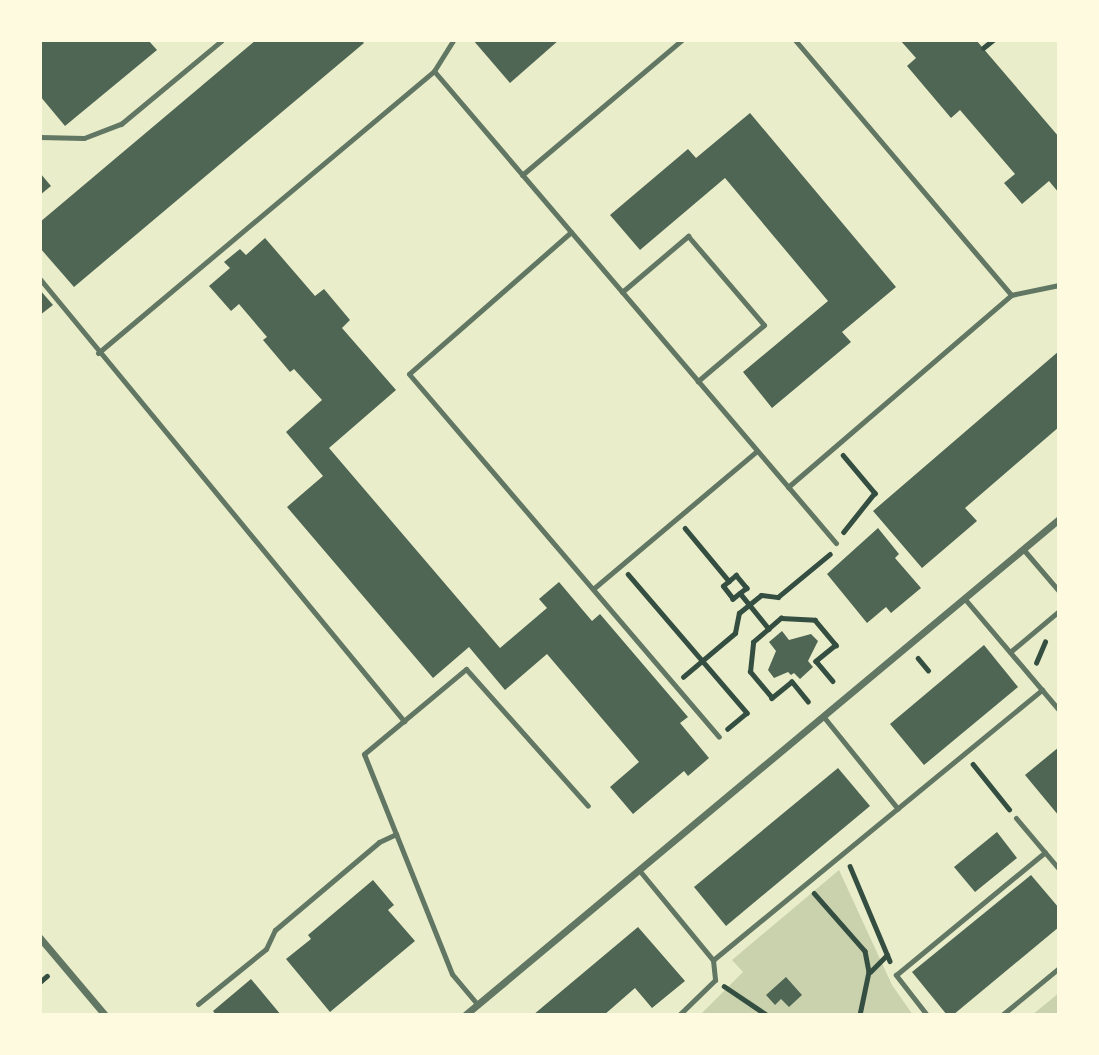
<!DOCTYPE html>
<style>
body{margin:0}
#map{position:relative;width:1099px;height:1055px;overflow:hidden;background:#e9edc9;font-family:Inter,sans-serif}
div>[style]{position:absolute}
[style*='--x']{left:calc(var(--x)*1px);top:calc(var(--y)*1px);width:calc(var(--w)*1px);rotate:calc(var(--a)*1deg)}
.green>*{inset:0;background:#cad2ad}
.building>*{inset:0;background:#4f6655}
.path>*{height:4.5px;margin:-2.25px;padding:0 2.25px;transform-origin:2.25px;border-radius:2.25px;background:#344e41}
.service>*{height:5px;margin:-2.5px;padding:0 2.5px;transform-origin:2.5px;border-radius:2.5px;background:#617663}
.minor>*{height:7px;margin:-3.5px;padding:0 3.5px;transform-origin:3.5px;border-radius:3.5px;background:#617663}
span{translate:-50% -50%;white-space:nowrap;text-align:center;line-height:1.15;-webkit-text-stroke:7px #fefae0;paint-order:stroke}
.frame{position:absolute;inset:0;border:42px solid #fefae0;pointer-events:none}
</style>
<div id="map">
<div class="green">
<i style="clip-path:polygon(839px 870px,892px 985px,913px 1015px,700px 1015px,743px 972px,732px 960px)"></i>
<i style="clip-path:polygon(1059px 993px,1059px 1015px,1032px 1015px)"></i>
</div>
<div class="building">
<i style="clip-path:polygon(40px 40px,148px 40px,157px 50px,65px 126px,40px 96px)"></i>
<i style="clip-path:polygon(256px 40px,361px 40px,364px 43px,74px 287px,40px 248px,40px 222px)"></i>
<i style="clip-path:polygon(473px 40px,559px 40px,510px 83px)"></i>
<i style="clip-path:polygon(900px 40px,976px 40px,1059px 137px,1059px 193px,1049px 181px,1022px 204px,1004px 183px,1015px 174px,960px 110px,951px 118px,907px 66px,916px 58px)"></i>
<i style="clip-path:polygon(750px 113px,896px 287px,842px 332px,851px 342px,772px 408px,743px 372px,828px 301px,725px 178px,640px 250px,610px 215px,688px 149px,696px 158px)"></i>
<i style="clip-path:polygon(40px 173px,51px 186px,40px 195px)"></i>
<i style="clip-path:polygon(265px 238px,315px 296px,324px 289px,350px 320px,342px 328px,396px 390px,329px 448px,500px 648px,547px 608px,539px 599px,559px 582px,592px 621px,600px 614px,688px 717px,680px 723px,709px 758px,688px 776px,684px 771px,633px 814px,610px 787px,639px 762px,547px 654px,505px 690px,469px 647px,433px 678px,287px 507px,323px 476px,286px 432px,322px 400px,294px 369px,290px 372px,263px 340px,267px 337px,239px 304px,231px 311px,209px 286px,230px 268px,224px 262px,240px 249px,246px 255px)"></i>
<i style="clip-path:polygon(40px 290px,53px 305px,40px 315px)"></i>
<i style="clip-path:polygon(1059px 351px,1059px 427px,965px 508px,977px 521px,922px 568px,873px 511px)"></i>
<i style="clip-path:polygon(878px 528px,899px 554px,895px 558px,921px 588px,891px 613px,886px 607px,867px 623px,827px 574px)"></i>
<i style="clip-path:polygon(782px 631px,789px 640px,811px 634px,818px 641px,808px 661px,813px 667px,800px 679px,794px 673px,791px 675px,788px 672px,774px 678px,768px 670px,776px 651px,769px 642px)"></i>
<i style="clip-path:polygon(984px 645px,1018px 687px,924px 765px,890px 724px)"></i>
<i style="clip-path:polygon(1059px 747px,1059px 816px,1025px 775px)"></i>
<i style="clip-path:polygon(838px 768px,870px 806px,726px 926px,694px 887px)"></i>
<i style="clip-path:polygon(997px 832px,1017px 858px,975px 892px,954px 867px)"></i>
<i style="clip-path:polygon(1031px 875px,1059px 908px,1059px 927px,953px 1015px,947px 1015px,912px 972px)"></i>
<i style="clip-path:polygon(373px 880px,394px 905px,388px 910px,415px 941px,330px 1012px,286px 959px,311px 939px,308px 935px)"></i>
<i style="clip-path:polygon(638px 927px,685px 981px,652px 1008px,635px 988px,604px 1015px,533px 1015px)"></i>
<i style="clip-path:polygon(786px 977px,802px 995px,789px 1007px,781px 999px,775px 1005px,766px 995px)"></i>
<i style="clip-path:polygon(251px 979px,281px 1015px,216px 1015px,213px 1011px)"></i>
</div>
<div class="path">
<i style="--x:983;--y:48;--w:13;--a:-39"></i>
<i style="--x:843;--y:455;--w:50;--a:49.9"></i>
<i style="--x:875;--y:493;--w:50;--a:128.5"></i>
<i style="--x:685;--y:528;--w:69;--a:50.3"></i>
<i style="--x:628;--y:574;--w:183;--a:49.4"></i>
<i style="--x:747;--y:713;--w:25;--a:140"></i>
<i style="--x:736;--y:575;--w:17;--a:50"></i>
<i style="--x:747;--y:588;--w:18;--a:142"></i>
<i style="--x:733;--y:599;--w:16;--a:-128"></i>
<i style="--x:723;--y:586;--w:17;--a:-40"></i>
<i style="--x:740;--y:593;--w:46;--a:51.1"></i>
<i style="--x:918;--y:658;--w:16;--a:50"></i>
<i style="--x:1036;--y:663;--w:23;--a:-67"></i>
<i style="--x:683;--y:677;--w:68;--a:-40.2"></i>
<i style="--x:735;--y:633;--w:20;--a:-79"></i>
<i style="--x:739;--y:613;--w:28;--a:-39"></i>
<i style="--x:761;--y:595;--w:17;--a:7"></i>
<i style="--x:778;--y:597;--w:67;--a:-39.6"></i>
<i style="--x:808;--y:702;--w:26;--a:-129"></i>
<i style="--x:792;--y:682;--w:26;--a:141"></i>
<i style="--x:772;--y:698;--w:34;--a:-130"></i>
<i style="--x:750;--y:672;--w:30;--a:-84"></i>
<i style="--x:753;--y:642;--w:37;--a:-41"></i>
<i style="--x:781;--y:618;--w:34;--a:3"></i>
<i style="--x:815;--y:620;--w:33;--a:50"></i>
<i style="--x:836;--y:645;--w:26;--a:141"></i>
<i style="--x:816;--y:661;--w:26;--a:50"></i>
<i style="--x:973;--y:764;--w:58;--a:51.3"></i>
<i style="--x:850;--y:866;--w:103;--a:67.2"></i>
<i style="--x:814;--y:893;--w:77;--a:48.7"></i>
<i style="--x:865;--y:951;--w:21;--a:79"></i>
<i style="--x:869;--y:972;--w:44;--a:101.8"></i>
<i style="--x:870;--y:972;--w:24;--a:-45"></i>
<i style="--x:40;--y:982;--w:9;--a:-41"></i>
<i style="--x:724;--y:986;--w:52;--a:34"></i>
</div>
<div class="service">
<i style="--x:795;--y:40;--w:334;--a:49.7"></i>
<i style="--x:434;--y:71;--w:620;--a:49.58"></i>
<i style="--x:40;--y:137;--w:44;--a:1.3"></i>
<i style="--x:84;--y:138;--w:40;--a:-21"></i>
<i style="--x:121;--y:124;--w:131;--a:-39.7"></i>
<i style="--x:522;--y:175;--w:209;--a:-40.2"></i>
<i style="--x:571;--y:232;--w:215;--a:138.8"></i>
<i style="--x:409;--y:374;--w:477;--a:49.5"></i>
<i style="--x:40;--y:279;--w:573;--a:50.53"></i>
<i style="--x:622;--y:292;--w:87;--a:-40.3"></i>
<i style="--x:688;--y:236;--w:117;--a:49.5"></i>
<i style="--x:764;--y:325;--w:87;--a:139.7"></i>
<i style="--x:98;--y:353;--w:439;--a:-40"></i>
<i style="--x:434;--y:71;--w:36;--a:-58"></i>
<i style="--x:788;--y:487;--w:294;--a:-40.7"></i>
<i style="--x:1011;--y:295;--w:49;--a:-11.8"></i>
<i style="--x:1023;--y:549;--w:55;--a:49.4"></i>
<i style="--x:593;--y:589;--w:214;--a:-40.1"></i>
<i style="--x:964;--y:598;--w:147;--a:49.7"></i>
<i style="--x:1010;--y:652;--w:64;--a:-39.9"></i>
<i style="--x:823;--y:716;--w:119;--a:51.1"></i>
<i style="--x:1016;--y:818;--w:67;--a:49.9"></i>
<i style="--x:639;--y:870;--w:117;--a:50.6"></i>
<i style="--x:713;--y:960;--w:20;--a:84"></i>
<i style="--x:715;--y:980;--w:50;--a:135.8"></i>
<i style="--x:713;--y:960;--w:426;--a:-39.4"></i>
<i style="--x:198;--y:1004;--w:87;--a:-39"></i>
<i style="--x:266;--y:949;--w:21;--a:-65"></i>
<i style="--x:275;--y:930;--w:136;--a:-40.2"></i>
<i style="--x:379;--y:842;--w:19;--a:-25"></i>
<i style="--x:478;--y:1005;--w:40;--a:-130"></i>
<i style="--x:452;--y:974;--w:237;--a:-111.8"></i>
<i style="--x:364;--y:754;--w:133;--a:-39.8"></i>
<i style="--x:466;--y:669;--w:183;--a:48.3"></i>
<i style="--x:927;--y:1015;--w:51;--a:-127.8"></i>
<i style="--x:896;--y:975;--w:193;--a:-39.5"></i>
<i style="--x:1002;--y:1015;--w:74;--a:-39.5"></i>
</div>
<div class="minor">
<i style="--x:40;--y:938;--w:101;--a:49.8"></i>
<i style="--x:465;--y:1015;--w:774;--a:-39.86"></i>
</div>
<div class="frame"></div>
</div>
